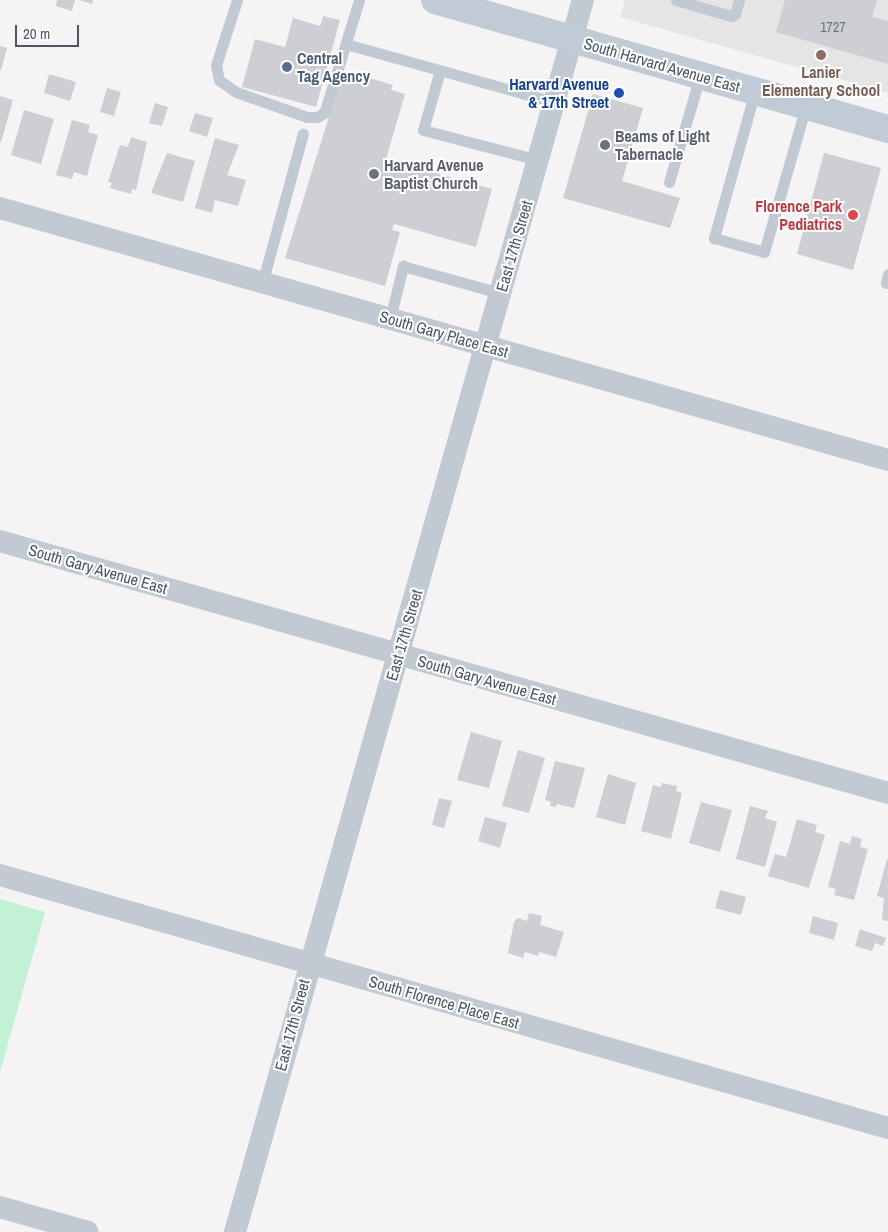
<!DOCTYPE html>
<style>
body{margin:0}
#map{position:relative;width:888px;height:1232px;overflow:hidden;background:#f5f3f3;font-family:"Archivo Narrow",sans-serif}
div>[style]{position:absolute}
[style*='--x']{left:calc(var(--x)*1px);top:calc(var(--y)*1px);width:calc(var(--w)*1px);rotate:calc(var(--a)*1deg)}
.education>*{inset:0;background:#e6e4e5}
.green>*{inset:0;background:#c3f1d5}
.building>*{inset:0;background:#cdcfd5}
.lane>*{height:11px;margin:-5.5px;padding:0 5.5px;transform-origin:5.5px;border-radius:5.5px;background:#c1cad2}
.street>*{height:22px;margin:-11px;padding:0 11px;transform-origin:11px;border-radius:11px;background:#c1cad2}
.secondary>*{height:28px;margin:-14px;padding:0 14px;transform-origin:14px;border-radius:14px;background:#c1cbd6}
.dots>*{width:14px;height:14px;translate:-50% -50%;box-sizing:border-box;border:2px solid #fff;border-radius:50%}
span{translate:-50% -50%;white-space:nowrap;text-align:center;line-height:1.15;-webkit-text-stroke:4px #fff;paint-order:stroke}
.number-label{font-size:14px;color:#6b747e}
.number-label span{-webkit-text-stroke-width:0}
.service-label{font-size:16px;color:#4e5e75;font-weight:700}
.left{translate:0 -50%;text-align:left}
.street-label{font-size:16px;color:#4a5661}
.education-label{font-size:16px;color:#785e54;font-weight:700}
.transit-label{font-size:16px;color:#164399;font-weight:700}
.right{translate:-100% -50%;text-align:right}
.worship-label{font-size:16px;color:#5b616d;font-weight:700}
.health-label{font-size:16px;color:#be3a42;font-weight:700}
.scale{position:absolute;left:15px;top:25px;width:64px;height:22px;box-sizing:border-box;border:2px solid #4a5661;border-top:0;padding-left:6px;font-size:15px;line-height:18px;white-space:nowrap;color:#4a5661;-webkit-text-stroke:4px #fff;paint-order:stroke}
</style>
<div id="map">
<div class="education">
<i style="clip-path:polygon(625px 0,888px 0,888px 93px,620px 17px)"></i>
</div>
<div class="green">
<i style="clip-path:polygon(0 899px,45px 912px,0 1072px)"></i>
</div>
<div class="building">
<i style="clip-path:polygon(57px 0,75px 0,72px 11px,56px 6px)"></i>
<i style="clip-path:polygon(79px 0,93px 0,92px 4px)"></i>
<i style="clip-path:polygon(785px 0,877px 0,872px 17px,888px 21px,888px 64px,776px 32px)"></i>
<i style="clip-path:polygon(323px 16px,340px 20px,316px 107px,242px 87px,255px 39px,285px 47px,293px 18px,320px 26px)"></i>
<i style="clip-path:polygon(0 46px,7px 48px,1px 70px,0 70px)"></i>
<i style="clip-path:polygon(49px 74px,76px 82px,70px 101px,44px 93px)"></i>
<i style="clip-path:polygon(359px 75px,393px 85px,391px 90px,405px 94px,386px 159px,492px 189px,476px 247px,394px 224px,392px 230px,400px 232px,385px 286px,285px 258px,341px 78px,357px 82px)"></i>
<i style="clip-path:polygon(107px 88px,121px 92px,114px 116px,100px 112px)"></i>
<i style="clip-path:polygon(593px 94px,643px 108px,622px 181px,680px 198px,670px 228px,563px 198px)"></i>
<i style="clip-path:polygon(0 96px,13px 100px,1px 142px,0 142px)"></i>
<i style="clip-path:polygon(155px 103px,168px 107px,162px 126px,149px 123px)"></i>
<i style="clip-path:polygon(24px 110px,54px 119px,41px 164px,11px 155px)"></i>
<i style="clip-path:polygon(195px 113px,213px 118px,207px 137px,189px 131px)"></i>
<i style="clip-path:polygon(72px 120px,90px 125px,88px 132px,98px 135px,87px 176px,74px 172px,72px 179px,56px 175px)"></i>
<i style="clip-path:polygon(131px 137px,147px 142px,136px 190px,132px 189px,131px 194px,110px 188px,112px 183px,108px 182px,120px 145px,128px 147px)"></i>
<i style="clip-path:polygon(215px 138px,239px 145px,227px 175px,246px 180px,238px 206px,215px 200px,212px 213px,195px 208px)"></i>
<i style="clip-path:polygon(167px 153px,195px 161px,183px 202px,151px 193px)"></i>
<i style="clip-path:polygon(824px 153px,881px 168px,853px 270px,797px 254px)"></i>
<i style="clip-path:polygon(471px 732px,502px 741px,489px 788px,457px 780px)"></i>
<i style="clip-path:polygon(518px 750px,545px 758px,529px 813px,502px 806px)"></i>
<i style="clip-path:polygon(555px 761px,585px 768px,574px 808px,557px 804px,556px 807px,550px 806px,551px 802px,545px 800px)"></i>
<i style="clip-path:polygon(608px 774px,636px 783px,625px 825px,596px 817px)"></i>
<i style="clip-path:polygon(662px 783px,677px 786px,676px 791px,682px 793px,671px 839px,641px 831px,653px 785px,661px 787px)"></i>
<i style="clip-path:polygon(439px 798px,452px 801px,444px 828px,432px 825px)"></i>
<i style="clip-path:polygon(701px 802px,732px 810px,720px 852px,689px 843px)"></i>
<i style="clip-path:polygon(750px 806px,768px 811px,765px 818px,777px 822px,765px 867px,736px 859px)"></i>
<i style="clip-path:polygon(485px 817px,507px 823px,500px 848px,478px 841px)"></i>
<i style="clip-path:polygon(797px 819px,817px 825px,815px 832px,825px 835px,809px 888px,768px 876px,775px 854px,786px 857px)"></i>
<i style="clip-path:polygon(852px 836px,862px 839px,860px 847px,868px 849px,854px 900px,834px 895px,836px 889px,828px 887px,840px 841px,850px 844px)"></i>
<i style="clip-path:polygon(887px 859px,888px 859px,888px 921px,882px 920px,884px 898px,877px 896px)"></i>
<i style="clip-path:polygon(720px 890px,746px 897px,741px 915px,715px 908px)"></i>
<i style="clip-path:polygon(529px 913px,542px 916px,540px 925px,564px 932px,556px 957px,539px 952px,538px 956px,525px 952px,523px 958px,508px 953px,514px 922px,518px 918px,527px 921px)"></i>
<i style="clip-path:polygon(813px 916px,838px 923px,834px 940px,809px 933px)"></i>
<i style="clip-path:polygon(860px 929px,886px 938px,883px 946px,875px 943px,872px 951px,855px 946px)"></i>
</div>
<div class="lane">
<i style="--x:237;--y:0;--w:68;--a:107.9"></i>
<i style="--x:216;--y:65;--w:15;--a:79"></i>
<i style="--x:219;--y:80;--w:21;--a:35"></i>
<i style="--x:236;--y:92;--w:75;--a:19.4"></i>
<i style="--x:307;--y:117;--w:10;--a:0"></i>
<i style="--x:317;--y:117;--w:8;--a:-30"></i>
<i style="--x:324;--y:113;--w:13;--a:-72"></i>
<i style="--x:328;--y:101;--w:106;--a:-72.9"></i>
<i style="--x:676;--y:0;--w:57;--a:16.2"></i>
<i style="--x:731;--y:16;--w:4;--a:-27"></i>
<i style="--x:735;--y:14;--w:15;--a:-74"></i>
<i style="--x:346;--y:44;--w:216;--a:15.6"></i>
<i style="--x:440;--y:70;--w:62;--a:105.8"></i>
<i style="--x:423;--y:130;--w:119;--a:14.6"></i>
<i style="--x:755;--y:91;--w:153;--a:105.6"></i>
<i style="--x:714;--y:238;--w:52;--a:15.6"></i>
<i style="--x:764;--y:252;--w:152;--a:-74"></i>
<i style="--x:669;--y:182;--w:110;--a:-73.7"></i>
<i style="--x:886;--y:283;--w:9;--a:-77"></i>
<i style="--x:262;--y:284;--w:156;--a:-74.8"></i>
<i style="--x:390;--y:319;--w:55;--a:-76.2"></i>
<i style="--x:403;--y:266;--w:101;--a:15.6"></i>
</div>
<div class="street">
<i style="--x:0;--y:208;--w:923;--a:15.84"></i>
<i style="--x:0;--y:541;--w:923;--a:15.84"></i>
<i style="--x:0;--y:875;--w:923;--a:15.9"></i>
<i style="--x:0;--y:1207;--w:91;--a:15.9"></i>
<i style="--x:235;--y:1232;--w:1280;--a:-74.23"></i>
</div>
<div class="secondary">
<i style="--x:435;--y:0;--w:471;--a:15.9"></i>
</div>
<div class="dots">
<i style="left:821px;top:55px;background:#8d6e63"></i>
<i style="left:287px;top:67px;background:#5c6f8a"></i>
<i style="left:619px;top:93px;background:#1a4fb4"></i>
<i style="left:605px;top:145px;background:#6b7280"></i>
<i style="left:374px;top:174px;background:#6b7280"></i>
<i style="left:853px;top:215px;background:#e0444e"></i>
</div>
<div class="number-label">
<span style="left:833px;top:27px">1727</span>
</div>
<div class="service-label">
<span class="left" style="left:297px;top:67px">Central<br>Tag Agency</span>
</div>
<div class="street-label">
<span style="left:662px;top:65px;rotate:16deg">South Harvard Avenue East</span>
<span style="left:514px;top:246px;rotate:-74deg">East 17th Street</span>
<span style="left:444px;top:334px;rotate:16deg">South Gary Place East</span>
<span style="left:98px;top:569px;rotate:16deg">South Gary Avenue East</span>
<span style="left:404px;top:635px;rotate:-74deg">East 17th Street</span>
<span style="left:487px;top:680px;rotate:16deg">South Gary Avenue East</span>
<span style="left:444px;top:1002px;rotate:16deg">South Florence Place East</span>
<span style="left:292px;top:1025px;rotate:-75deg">East 17th Street</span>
</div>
<div class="education-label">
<span style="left:821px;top:81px">Lanier<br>Elementary School</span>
</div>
<div class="transit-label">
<span class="right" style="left:609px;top:93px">Harvard Avenue<br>&amp; 17th Street</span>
</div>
<div class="worship-label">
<span class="left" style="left:615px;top:145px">Beams of Light<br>Tabernacle</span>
<span class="left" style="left:384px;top:174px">Harvard Avenue<br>Baptist Church</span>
</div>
<div class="health-label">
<span class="right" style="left:842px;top:215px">Florence Park<br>Pediatrics</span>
</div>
<div class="scale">20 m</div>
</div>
